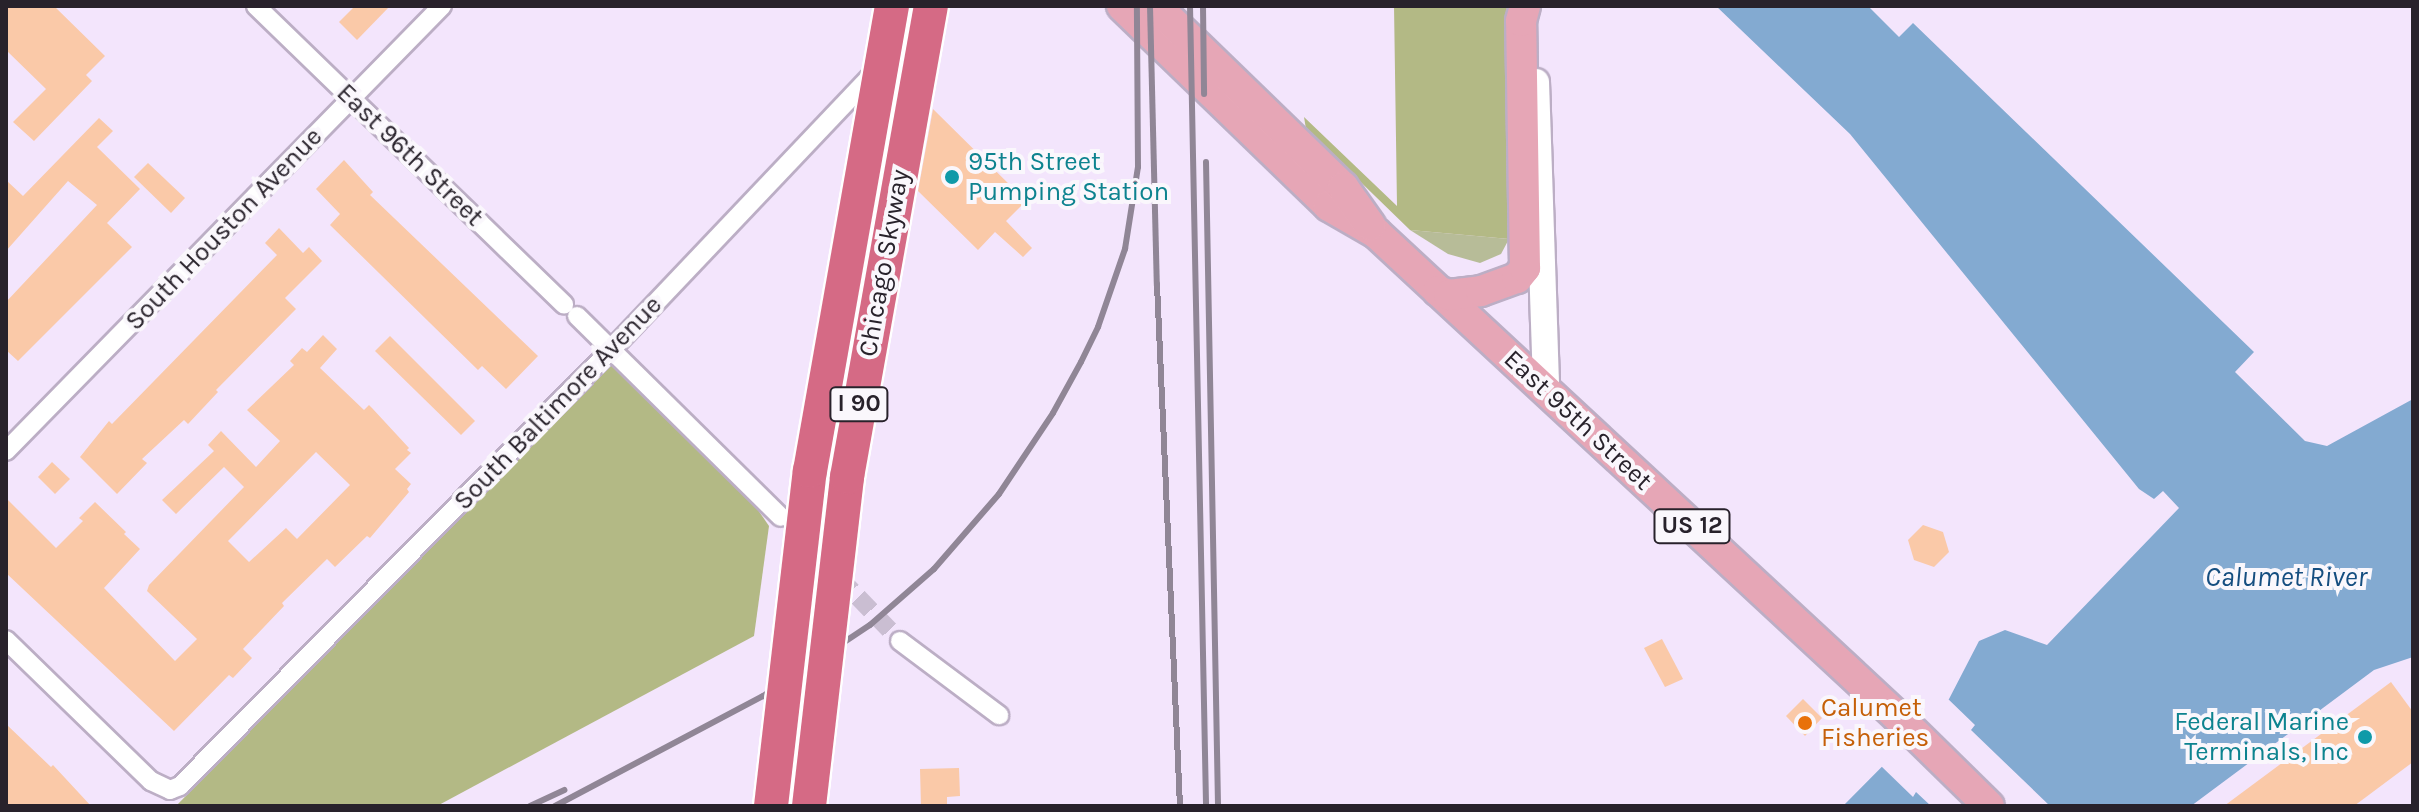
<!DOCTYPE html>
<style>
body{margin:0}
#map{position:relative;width:2419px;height:812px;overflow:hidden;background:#f3e5fc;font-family:Karla,sans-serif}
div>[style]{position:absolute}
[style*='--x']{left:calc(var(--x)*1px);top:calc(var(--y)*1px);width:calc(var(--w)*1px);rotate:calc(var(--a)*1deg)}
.green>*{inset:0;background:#b7bc98}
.forest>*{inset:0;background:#b3b985}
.water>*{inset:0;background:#83aad1}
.pier>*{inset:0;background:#f3e5fc}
.building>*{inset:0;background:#fac9a8}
.street-tunnel>*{height:18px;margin-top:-9px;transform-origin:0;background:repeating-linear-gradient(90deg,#cabed2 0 18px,transparent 0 27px)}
.roads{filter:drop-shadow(2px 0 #bcaec5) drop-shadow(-2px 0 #bcaec5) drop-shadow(0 2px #bcaec5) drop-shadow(0 -2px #bcaec5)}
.street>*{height:18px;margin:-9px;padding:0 9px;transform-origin:9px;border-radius:9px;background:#fff}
.secondary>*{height:26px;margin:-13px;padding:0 13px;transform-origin:13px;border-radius:13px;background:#fff}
.primary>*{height:30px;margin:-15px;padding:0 15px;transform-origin:15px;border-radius:15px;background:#e6a6b6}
.rail>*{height:6px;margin:-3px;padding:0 3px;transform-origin:3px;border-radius:3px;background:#908696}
.bridges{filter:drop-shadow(2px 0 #fff) drop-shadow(-2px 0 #fff) drop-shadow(0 2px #fff) drop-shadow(0 -2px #fff)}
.highway-bridge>*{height:34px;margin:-17px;padding:0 17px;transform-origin:17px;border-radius:17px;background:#d56a85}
.dots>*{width:22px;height:22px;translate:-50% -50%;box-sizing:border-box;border:4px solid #faf7fc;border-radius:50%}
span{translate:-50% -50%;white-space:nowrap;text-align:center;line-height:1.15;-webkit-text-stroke:8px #faf7fc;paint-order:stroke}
.shield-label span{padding:2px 6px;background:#faf7fc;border:2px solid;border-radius:6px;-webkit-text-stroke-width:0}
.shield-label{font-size:24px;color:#28222b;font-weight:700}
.street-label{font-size:26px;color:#28222b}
.culture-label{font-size:26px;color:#0d838f}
.left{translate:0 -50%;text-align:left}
.right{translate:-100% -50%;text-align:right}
.food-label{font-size:26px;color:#c56008}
.water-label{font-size:28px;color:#154e80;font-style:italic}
.frame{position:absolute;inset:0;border:8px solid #28222b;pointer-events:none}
</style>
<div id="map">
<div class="green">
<i style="clip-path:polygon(1410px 230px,1509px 239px,1501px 254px,1480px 263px,1448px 254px)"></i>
</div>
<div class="forest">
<i style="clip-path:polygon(1394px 6px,1510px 6px,1509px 239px,1410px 230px,1306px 129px,1304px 117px,1397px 206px)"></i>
<i style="clip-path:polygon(614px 359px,743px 488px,769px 526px,754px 636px,437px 806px,176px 806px)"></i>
</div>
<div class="water">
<i style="clip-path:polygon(1716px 6px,1868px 6px,1899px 37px,1913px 23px,2254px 352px,2235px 372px,2305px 441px,2327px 446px,2413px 399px,2413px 657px,2374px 670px,2191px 806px,1843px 806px,1949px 699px,1979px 641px,2005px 630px,2047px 645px,2179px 508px,2163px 491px,2154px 499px,2139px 489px,1850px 134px)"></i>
</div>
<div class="pier">
<i style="clip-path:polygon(1946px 697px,1975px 725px,1971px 730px,2050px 806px,1931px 806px,1916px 792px,1913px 797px,1880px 765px)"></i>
</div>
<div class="building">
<i style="clip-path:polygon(6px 6px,54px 6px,105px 56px,86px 75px,92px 81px,34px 141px,13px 122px,46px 89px,6px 50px)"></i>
<i style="clip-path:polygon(355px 6px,390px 6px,357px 40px,339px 22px)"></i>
<i style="clip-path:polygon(933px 109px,1026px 201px,1006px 221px,1032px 248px,1023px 257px,995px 232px,978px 250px,918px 191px)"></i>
<i style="clip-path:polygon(99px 118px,113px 131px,97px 147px,140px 189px,107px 223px,132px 247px,18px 361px,6px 350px,6px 302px,97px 205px,68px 181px,6px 251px,6px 180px,23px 196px)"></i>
<i style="clip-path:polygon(344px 160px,373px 192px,370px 195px,538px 356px,506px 389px,482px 366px,478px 370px,330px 225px,340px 214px,316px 189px)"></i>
<i style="clip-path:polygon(148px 163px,185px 198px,171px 213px,134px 177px)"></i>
<i style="clip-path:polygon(279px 228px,303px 253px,309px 247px,322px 261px,285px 298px,296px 309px,216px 390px,218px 392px,188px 424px,184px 420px,142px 459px,147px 463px,117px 494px,80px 457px,109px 421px,112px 424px,277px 255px,265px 243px)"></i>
<i style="clip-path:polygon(evenodd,323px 335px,337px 349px,320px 368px,364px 410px,369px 405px,372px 408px,409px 448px,407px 450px,411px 453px,395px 469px,411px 484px,407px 489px,409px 492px,370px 538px,367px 536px,335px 567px,327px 559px,282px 603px,284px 606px,243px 649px,252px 658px,233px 678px,229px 675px,174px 731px,6px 573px,6px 498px,56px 548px,83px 521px,79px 518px,95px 502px,126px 532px,124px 534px,140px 549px,104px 588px,175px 661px,197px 639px,147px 591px,149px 585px,244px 487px,224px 467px,176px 514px,162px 500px,214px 451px,208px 445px,221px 431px,256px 467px,280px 441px,247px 410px,294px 365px,290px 361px,302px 348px,307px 352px,323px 335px,316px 452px,350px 485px,297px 539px,286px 528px,249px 562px,228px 541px,316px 452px)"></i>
<i style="clip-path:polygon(390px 336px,475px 421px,461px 435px,375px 351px)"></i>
<i style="clip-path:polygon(52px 462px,70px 479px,55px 494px,38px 477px)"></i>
<i style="clip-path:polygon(1923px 525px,1943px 532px,1949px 552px,1934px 567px,1914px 560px,1908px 540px)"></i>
<i style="clip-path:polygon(1662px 639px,1683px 679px,1665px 687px,1644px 648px)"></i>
<i style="clip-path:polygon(2391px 682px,2413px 712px,2413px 762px,2354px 806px,2224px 806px)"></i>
<i style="clip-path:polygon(1803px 699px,1822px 718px,1805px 736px,1786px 716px)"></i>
<i style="clip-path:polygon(6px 724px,51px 767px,53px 765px,91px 806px,6px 806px)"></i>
<i style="clip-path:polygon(959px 768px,960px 796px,947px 797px,947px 806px,921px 806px,920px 769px)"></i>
</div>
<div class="street-tunnel">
<i style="--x:802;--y:539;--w:141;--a:46.1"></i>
</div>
<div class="roads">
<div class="street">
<i style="--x:256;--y:6;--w:429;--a:44.1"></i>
<i style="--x:577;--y:316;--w:286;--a:44.6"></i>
<i style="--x:6;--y:451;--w:623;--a:-45.59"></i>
<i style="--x:6;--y:640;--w:202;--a:44.2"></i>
<i style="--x:151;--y:781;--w:21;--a:25"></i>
<i style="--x:170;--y:790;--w:11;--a:-22"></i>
<i style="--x:180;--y:786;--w:613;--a:-45.33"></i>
<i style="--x:611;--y:350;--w:455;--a:-46.5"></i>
<i style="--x:900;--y:641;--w:124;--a:36.8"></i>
</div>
<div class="secondary">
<i style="--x:1536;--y:82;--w:309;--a:88.1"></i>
</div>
<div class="primary">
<i style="--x:1122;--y:6;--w:288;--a:44"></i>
<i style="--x:1329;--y:206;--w:54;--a:29.9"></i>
<i style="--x:1376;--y:233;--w:712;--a:42.84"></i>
<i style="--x:1898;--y:717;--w:127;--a:44.4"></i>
<i style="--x:1156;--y:6;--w:260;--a:44.1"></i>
<i style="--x:1343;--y:187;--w:47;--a:54.6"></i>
<i style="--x:1438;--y:291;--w:12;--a:20"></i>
<i style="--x:1449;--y:295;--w:32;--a:-7"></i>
<i style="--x:1481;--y:291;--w:38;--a:-20"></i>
<i style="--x:1517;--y:278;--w:13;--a:-51"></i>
<i style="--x:1525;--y:268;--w:247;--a:-90.9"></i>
<i style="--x:1521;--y:21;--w:16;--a:-75"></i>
</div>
</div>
<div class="rail">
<i style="--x:1150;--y:6;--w:278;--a:88.6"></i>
<i style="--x:1157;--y:284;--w:523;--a:87.48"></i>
<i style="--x:1190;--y:6;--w:800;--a:88.85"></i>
<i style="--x:1203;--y:6;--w:88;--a:89.3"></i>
<i style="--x:1206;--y:162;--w:644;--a:88.93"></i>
<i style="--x:530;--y:806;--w:38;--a:-25"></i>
<i style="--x:555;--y:806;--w:235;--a:-27.9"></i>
<i style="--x:763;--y:696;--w:128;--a:-33.6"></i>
<i style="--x:870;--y:625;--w:85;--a:-41.2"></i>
<i style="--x:934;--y:569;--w:99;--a:-49.1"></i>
<i style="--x:999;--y:494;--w:97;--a:-56.3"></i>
<i style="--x:1053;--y:413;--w:58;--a:-61.2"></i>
<i style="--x:1081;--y:362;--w:39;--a:-64"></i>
<i style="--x:1098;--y:327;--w:83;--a:-70.9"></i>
<i style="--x:1125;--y:249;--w:83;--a:-81"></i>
<i style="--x:1138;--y:167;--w:161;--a:-90.4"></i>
</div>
<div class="bridges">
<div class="highway-bridge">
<i style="--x:771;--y:806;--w:337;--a:-83.4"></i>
<i style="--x:810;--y:471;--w:472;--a:-80"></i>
<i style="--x:809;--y:806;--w:331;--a:-83.4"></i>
<i style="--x:847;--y:477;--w:478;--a:-79.9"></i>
</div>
</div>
<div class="dots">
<i style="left:952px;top:177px;background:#0f9aa8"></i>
<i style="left:1805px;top:723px;background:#e8710a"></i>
<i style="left:2365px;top:737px;background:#0f9aa8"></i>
</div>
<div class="shield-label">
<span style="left:859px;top:404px">I 90</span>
<span style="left:1692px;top:526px">US 12</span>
</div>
<div class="street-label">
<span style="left:410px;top:155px;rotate:44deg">East 96th Street</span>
<span style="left:224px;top:229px;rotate:-46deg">South Houston Avenue</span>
<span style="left:884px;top:263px;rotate:-80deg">Chicago Skyway</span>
<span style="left:558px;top:403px;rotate:-46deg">South Baltimore Avenue</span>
<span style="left:1578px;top:420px;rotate:43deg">East 95th Street</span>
</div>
<div class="culture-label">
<span class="left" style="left:968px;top:177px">95th Street<br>Pumping Station</span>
<span class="right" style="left:2349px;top:737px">Federal Marine<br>Terminals, Inc</span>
</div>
<div class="food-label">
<span class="left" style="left:1821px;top:723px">Calumet<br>Fisheries</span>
</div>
<div class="water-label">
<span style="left:2286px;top:577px">Calumet River</span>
</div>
<div class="frame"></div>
</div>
